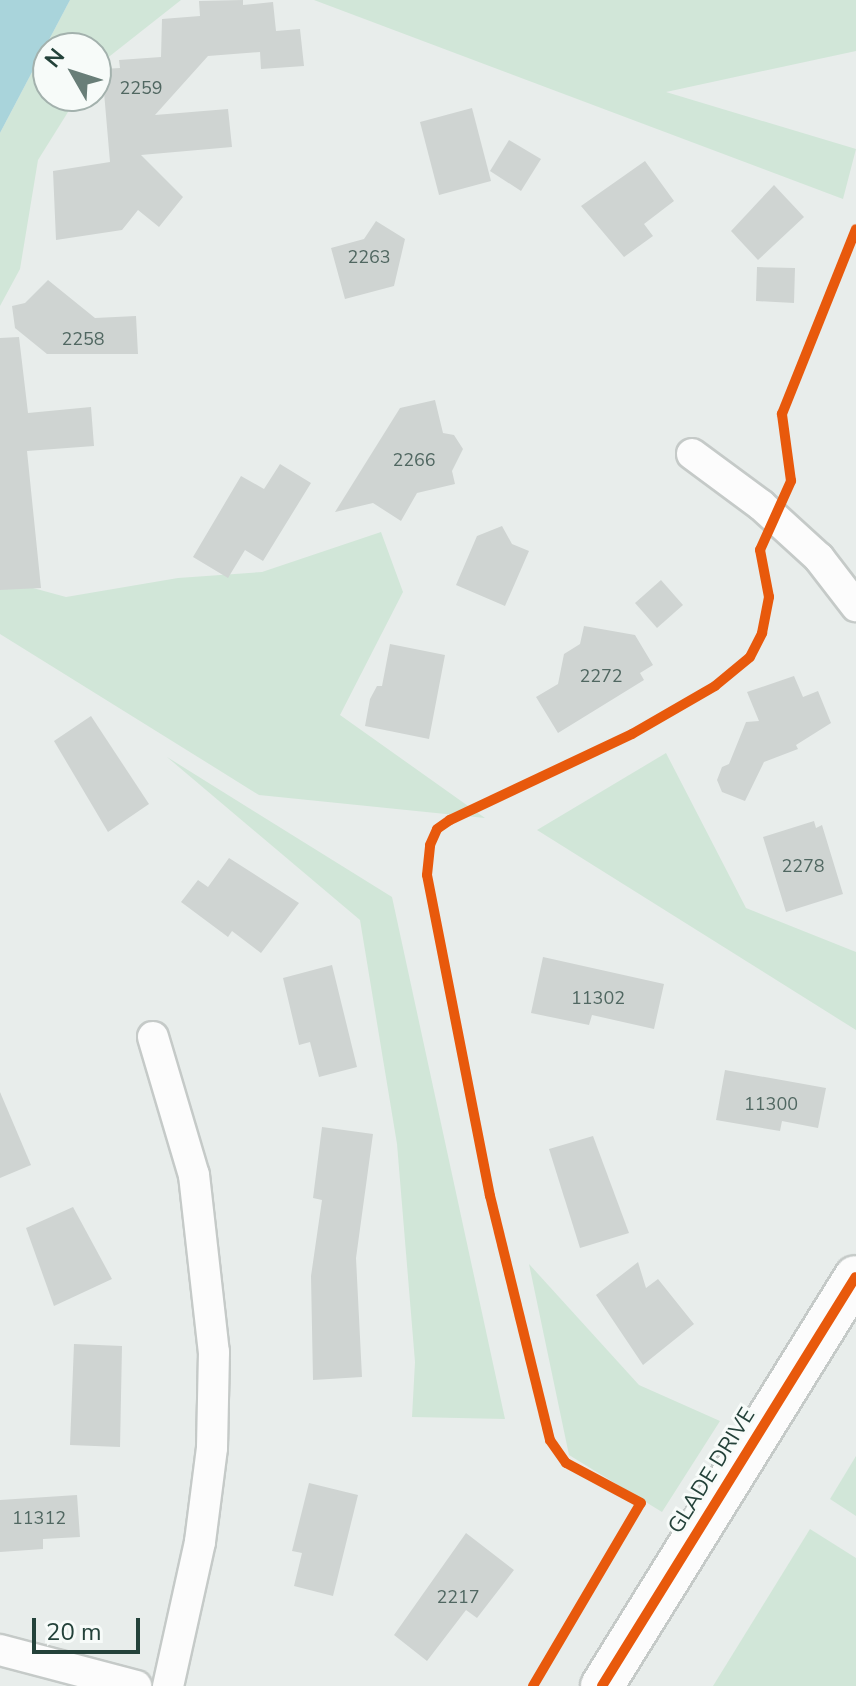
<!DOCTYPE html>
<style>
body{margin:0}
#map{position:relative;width:856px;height:1686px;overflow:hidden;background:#e8edeb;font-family:"Nunito Sans",sans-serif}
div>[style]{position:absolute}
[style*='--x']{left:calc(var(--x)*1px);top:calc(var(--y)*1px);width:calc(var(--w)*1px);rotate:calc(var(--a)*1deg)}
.green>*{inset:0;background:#d1e6d8}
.water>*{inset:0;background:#a9d4db}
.building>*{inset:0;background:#cfd4d2}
.roads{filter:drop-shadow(2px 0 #c5cac8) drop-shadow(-2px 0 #c5cac8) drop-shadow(0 2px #c5cac8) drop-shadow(0 -2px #c5cac8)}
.street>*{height:30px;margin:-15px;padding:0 15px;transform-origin:15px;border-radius:15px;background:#fcfcfc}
.secondary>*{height:42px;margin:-21px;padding:0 21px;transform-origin:21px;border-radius:21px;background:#fcfcfc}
.cycleway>*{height:10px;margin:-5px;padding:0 5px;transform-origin:5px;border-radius:5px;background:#e8590c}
span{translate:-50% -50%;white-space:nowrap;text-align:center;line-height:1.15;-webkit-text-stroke:6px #f7fbf9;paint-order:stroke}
.number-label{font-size:18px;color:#506761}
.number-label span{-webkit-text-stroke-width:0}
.street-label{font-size:22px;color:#24423a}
.north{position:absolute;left:32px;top:32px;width:80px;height:80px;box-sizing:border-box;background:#f7fbf9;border:2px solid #a3b1ad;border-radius:50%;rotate:309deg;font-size:22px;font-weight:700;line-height:32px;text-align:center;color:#24423a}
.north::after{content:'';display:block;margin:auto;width:28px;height:36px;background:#697e78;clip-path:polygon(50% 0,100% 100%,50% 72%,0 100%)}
.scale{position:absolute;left:32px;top:1618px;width:108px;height:36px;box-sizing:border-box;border:4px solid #24423a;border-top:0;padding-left:10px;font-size:24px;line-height:28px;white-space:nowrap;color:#24423a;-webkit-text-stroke:6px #f7fbf9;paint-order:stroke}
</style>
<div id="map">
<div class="green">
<i style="clip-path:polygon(70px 0,181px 0,96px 67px,96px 48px,48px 48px,48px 96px,78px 96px,38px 160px,20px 269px,0 306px,0 133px)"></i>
<i style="clip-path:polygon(314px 0,856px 0,856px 51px,666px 92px,856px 149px,843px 199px)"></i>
<i style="clip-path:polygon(381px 532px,403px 592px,340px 715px,485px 818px,259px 795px,0 634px,0 579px,66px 597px,178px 578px,262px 572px)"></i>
<i style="clip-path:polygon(666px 753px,746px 908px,856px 952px,856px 1030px,537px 830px)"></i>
<i style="clip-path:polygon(167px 757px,392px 897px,505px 1419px,412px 1417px,415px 1362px,397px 1144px,360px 920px)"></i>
<i style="clip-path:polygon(529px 1264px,639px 1385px,720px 1421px,662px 1512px,569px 1455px)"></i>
<i style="clip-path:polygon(856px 1456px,856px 1516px,830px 1499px)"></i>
<i style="clip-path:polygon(810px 1529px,856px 1558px,856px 1686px,713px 1686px)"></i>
</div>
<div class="water">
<i style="clip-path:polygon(0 0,70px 0,0 133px)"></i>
</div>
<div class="building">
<i style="clip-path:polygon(243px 0,243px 5px,273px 2px,276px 31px,300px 29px,304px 66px,261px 69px,260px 52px,208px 56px,155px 115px,228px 109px,232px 147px,141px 155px,183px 197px,159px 227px,138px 210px,122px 230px,56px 240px,53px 171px,110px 162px,102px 69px,120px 68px,119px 60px,161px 57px,162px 19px,200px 16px,199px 1px)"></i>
<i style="clip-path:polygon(472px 108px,491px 181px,439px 195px,420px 122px)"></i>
<i style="clip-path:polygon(509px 140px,541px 159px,521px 191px,490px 171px)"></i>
<i style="clip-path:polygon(645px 161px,674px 201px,644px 224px,653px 236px,624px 257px,581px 206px)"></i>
<i style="clip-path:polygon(774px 185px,804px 217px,758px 260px,731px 231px)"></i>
<i style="clip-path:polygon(376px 221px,405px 239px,394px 286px,345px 299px,331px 248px,364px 239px)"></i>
<i style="clip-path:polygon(757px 267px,795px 268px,794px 303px,756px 301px)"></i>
<i style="clip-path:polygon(48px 280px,95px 318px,136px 316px,138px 354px,47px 354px,15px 328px,12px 306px,25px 303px)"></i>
<i style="clip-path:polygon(19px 337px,28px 413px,91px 407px,94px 446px,27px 451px,41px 588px,0 590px,0 338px)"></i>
<i style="clip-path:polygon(435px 400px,443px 433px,454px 435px,463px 449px,452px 471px,455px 484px,417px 493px,401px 521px,373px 503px,335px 512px,400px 408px)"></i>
<i style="clip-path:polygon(280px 464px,311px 483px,263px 561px,245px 550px,228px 578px,193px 557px,241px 476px,264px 489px)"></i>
<i style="clip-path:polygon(502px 526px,512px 544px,529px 551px,505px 606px,456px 585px,477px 536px)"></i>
<i style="clip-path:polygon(661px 580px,683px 605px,657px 628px,635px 603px)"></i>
<i style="clip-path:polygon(584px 626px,635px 635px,653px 665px,640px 673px,644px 680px,558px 733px,536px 697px,558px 684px,564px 654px,580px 644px)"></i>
<i style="clip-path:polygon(390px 644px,445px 655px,429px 739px,365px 726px,370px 699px,377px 686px,382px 686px)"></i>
<i style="clip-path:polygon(794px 676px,803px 697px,818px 691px,831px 723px,796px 745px,798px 749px,764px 762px,745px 801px,722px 792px,717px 780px,722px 767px,729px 764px,746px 722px,759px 721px,747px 692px)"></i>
<i style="clip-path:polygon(91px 716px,149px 804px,108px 832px,54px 741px)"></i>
<i style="clip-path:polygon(814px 821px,816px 828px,822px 825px,843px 894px,786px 912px,763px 837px)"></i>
<i style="clip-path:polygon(229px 858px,299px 903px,261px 953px,232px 931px,228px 937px,181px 902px,198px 880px,208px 887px)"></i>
<i style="clip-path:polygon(543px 957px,664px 984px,654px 1029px,592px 1015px,589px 1025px,531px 1013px)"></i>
<i style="clip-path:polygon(332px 965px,357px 1067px,319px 1077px,310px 1042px,299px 1045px,283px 978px)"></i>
<i style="clip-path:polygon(725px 1070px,826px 1088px,818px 1128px,782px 1121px,780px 1131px,716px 1120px)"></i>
<i style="clip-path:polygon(0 1092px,31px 1165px,0 1178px)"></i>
<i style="clip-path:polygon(322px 1127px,373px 1134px,356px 1258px,362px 1377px,313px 1380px,311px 1276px,322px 1200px,313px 1198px)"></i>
<i style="clip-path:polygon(593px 1136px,629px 1233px,580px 1248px,549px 1149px)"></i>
<i style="clip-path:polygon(73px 1207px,112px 1279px,54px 1306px,26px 1228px)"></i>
<i style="clip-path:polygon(638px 1262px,646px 1288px,658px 1279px,694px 1324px,643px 1365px,596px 1295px)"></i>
<i style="clip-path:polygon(74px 1344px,122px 1346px,120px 1447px,70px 1445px)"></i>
<i style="clip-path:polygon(309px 1483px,358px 1495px,333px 1596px,294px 1586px,302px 1553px,292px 1551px)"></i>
<i style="clip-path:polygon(77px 1495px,80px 1537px,43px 1539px,43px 1549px,0 1552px,0 1500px)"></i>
<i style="clip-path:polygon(466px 1533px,514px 1570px,477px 1618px,466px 1610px,427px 1661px,394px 1635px)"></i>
</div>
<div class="roads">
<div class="street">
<i style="--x:692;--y:454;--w:86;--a:36.5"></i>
<i style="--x:761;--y:505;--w:79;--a:42.4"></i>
<i style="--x:819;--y:558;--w:61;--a:52.4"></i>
<i style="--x:153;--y:1037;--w:144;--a:73.5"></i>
<i style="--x:194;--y:1175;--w:178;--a:83.6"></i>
<i style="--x:214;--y:1352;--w:96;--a:91.2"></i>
<i style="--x:212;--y:1448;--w:95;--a:97.3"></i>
<i style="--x:200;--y:1542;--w:148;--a:102.5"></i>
<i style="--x:0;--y:1650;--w:141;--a:14.8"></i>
</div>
<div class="secondary">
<i style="--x:602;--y:1686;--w:481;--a:-58.2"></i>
</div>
</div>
<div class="cycleway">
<i style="--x:533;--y:1686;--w:212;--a:-59.5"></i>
<i style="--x:641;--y:1503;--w:85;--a:-151.9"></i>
<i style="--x:566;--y:1463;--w:28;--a:-125"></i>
<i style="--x:550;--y:1440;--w:251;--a:-103.8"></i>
<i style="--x:490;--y:1196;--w:327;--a:-101.1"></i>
<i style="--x:427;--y:875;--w:30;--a:-84"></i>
<i style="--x:430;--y:845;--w:17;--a:-66"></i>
<i style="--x:437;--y:829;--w:16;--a:-35"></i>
<i style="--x:450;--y:820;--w:201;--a:-25.3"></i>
<i style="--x:632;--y:734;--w:96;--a:-30"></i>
<i style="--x:715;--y:686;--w:45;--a:-39.6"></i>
<i style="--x:750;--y:657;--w:27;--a:-63"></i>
<i style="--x:762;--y:633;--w:37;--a:-79"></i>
<i style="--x:769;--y:597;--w:48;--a:-100.8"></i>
<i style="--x:760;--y:550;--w:76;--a:-65.8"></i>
<i style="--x:791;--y:481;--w:68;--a:-97.7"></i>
<i style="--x:782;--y:414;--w:199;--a:-68.2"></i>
<i style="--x:602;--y:1686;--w:481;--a:-58.2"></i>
</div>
<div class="number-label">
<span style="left:141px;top:88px">2259</span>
<span style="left:369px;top:257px">2263</span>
<span style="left:83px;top:339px">2258</span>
<span style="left:414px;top:460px">2266</span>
<span style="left:601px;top:676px">2272</span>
<span style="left:803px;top:866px">2278</span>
<span style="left:598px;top:998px">11302</span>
<span style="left:771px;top:1104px">11300</span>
<span style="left:39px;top:1518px">11312</span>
<span style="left:458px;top:1597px">2217</span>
</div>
<div class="street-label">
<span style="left:712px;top:1471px;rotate:-58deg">GLADE DRIVE</span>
</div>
<div class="north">N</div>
<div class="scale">20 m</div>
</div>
